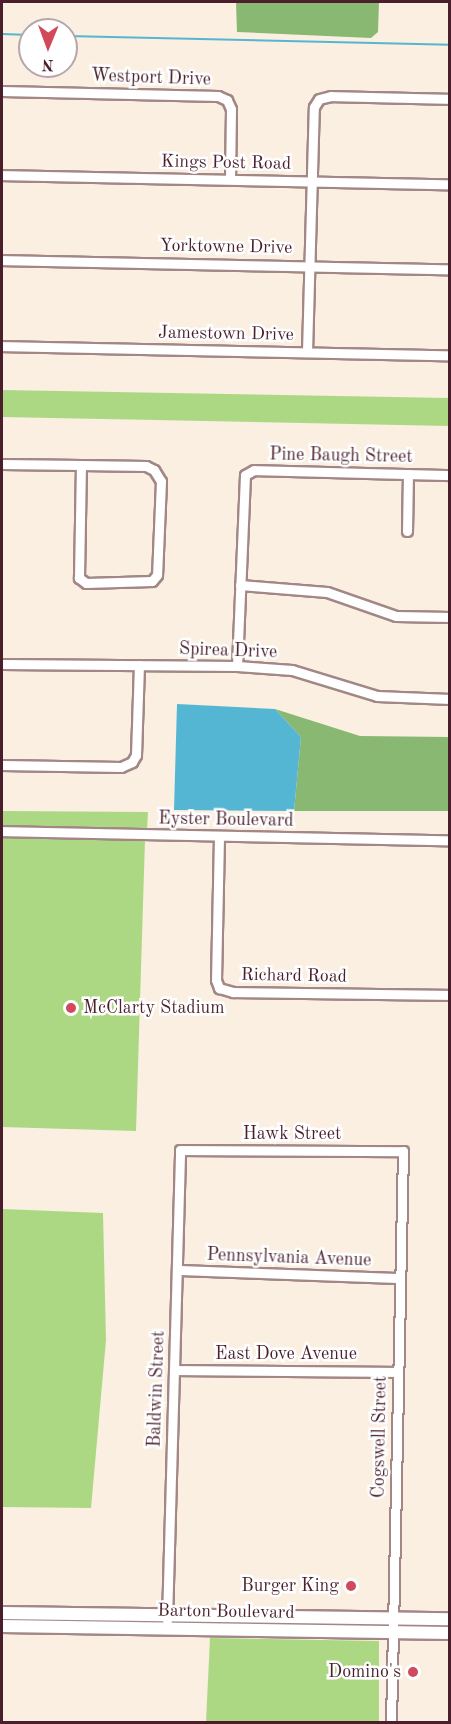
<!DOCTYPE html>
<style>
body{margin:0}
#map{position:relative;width:451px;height:1724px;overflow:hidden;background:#faefe1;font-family:"Old Standard TT",serif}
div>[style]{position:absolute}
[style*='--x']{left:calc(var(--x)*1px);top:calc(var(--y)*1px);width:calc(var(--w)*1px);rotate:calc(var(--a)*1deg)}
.green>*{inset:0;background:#acd884}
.forest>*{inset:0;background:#89b872}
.water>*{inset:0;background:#54b6d3}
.stream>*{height:2px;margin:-1px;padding:0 1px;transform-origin:1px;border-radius:1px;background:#54b6d3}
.roads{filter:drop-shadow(2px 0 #a28786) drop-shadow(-2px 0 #a28786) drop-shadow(0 2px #a28786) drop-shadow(0 -2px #a28786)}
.minor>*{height:9px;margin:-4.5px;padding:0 4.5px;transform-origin:4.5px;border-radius:4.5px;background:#fff}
.major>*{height:12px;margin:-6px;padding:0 6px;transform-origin:6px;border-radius:6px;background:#fff}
.dots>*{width:16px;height:16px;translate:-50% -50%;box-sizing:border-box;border:3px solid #fff;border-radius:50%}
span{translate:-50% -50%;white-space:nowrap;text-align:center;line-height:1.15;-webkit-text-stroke:5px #fff;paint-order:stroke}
.street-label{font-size:18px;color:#4a1f2b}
.poi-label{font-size:18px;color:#4a1f2b}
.left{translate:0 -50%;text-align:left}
.right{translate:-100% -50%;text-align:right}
.frame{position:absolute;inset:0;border:3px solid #4a1f2b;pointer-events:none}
.north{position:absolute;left:18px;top:18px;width:60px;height:60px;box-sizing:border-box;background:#fff;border:2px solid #b7a5aa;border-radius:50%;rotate:181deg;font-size:16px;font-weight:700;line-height:24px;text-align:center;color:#4a1f2b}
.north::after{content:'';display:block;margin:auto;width:21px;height:27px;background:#d1495b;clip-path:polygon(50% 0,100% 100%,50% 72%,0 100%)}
</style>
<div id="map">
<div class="green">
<i style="clip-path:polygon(2px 390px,449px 398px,449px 426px,2px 417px)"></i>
<i style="clip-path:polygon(2px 811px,148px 812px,147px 831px,2px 827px)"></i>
<i style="clip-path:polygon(2px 836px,145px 839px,136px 1131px,2px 1127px)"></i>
<i style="clip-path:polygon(2px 1209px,103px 1213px,106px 1340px,91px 1508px,2px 1507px)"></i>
<i style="clip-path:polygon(210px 1638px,379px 1641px,379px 1722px,206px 1722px)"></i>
</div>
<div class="forest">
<i style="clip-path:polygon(236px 2px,379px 2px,378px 32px,371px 38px,237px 32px)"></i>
<i style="clip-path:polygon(275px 709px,360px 736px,449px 737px,449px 811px,294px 811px,301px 737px)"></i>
</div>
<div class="water">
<i style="clip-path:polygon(177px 704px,275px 709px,301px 737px,294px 811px,174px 810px)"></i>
</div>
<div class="stream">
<i style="--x:2;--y:34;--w:28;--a:2"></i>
<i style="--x:66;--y:36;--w:384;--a:1.3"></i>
</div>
<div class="roads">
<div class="minor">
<i style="--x:2;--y:91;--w:216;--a:1.3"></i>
<i style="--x:218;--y:96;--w:10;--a:24"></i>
<i style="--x:227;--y:100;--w:10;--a:66"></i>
<i style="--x:231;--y:109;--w:70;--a:90.8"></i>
<i style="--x:2;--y:175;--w:448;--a:1.2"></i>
<i style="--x:2;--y:260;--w:448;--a:1.2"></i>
<i style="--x:2;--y:346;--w:448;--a:1.2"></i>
<i style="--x:307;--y:352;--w:245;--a:-88.4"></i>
<i style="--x:314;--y:107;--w:9;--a:-58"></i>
<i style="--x:319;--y:99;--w:12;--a:-14"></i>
<i style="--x:331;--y:96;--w:119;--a:1.4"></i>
<i style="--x:2;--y:464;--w:79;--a:0.7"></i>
<i style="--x:81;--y:465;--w:65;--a:0.9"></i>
<i style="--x:146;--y:466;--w:9;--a:27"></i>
<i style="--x:154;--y:470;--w:13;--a:58"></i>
<i style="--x:161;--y:481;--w:94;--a:92.4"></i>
<i style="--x:157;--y:575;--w:8;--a:130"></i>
<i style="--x:152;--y:581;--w:66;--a:178.3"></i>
<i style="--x:86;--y:583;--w:9;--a:-144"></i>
<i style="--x:79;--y:578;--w:113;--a:-89"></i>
<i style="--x:407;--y:531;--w:57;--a:-89"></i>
<i style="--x:240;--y:585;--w:87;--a:4.6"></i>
<i style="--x:327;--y:592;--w:73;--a:19.2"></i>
<i style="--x:396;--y:616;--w:54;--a:1.1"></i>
<i style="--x:2;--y:664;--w:235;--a:0.5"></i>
<i style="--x:237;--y:666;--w:55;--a:4.2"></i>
<i style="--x:292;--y:670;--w:89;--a:17"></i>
<i style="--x:377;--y:696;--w:73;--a:2.4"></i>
<i style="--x:237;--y:666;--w:191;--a:-87.6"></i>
<i style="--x:245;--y:475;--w:10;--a:-29"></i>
<i style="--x:254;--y:470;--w:196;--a:1.5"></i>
<i style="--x:2;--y:765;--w:119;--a:1"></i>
<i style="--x:121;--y:767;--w:12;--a:-24"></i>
<i style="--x:132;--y:762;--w:8;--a:-60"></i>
<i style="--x:136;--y:755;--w:90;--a:-88.1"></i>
<i style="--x:2;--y:831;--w:448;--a:1.2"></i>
<i style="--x:219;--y:837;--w:143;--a:91.2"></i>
<i style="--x:216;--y:980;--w:9;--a:69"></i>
<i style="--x:219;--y:988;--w:15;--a:16"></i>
<i style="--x:233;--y:992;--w:217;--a:0.8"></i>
<i style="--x:177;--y:1270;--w:222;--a:2.1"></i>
<i style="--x:175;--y:1370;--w:223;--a:0.5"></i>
<i style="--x:167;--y:1620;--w:470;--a:-88.4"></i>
<i style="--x:180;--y:1150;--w:223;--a:0.3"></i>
<i style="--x:403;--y:1151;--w:571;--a:91.2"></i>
</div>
<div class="major">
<i style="--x:2;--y:1613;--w:448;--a:0.8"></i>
<i style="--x:2;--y:1626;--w:448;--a:0.9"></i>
</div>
</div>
<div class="dots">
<i style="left:71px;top:1008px;background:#d1495b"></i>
<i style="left:351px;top:1586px;background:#d1495b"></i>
<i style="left:413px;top:1672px;background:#d1495b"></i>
</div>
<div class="street-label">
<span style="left:151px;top:78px;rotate:2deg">Westport Drive</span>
<span style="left:226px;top:163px;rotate:1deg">Kings Post Road</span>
<span style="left:226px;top:247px;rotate:1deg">Yorktowne Drive</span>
<span style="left:226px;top:334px;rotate:1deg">Jamestown Drive</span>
<span style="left:341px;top:456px;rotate:1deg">Pine Baugh Street</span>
<span style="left:228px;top:651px;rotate:2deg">Spirea Drive</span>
<span style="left:226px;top:820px;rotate:1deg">Eyster Boulevard</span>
<span style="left:294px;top:976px;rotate:1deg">Richard Road</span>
<span style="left:292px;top:1134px">Hawk Street</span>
<span style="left:289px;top:1258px;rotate:2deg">Pennsylvania Avenue</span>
<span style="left:286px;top:1354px">East Dove Avenue</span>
<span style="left:157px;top:1389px;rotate:-88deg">Baldwin Street</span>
<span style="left:380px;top:1437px;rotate:-89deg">Cogswell Street</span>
<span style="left:226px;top:1612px;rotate:1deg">Barton Boulevard</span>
</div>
<div class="poi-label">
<span class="left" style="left:83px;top:1008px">McClarty Stadium</span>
<span class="right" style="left:339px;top:1586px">Burger King</span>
<span class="right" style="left:401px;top:1672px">Domino's</span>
</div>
<div class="frame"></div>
<div class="north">N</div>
</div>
